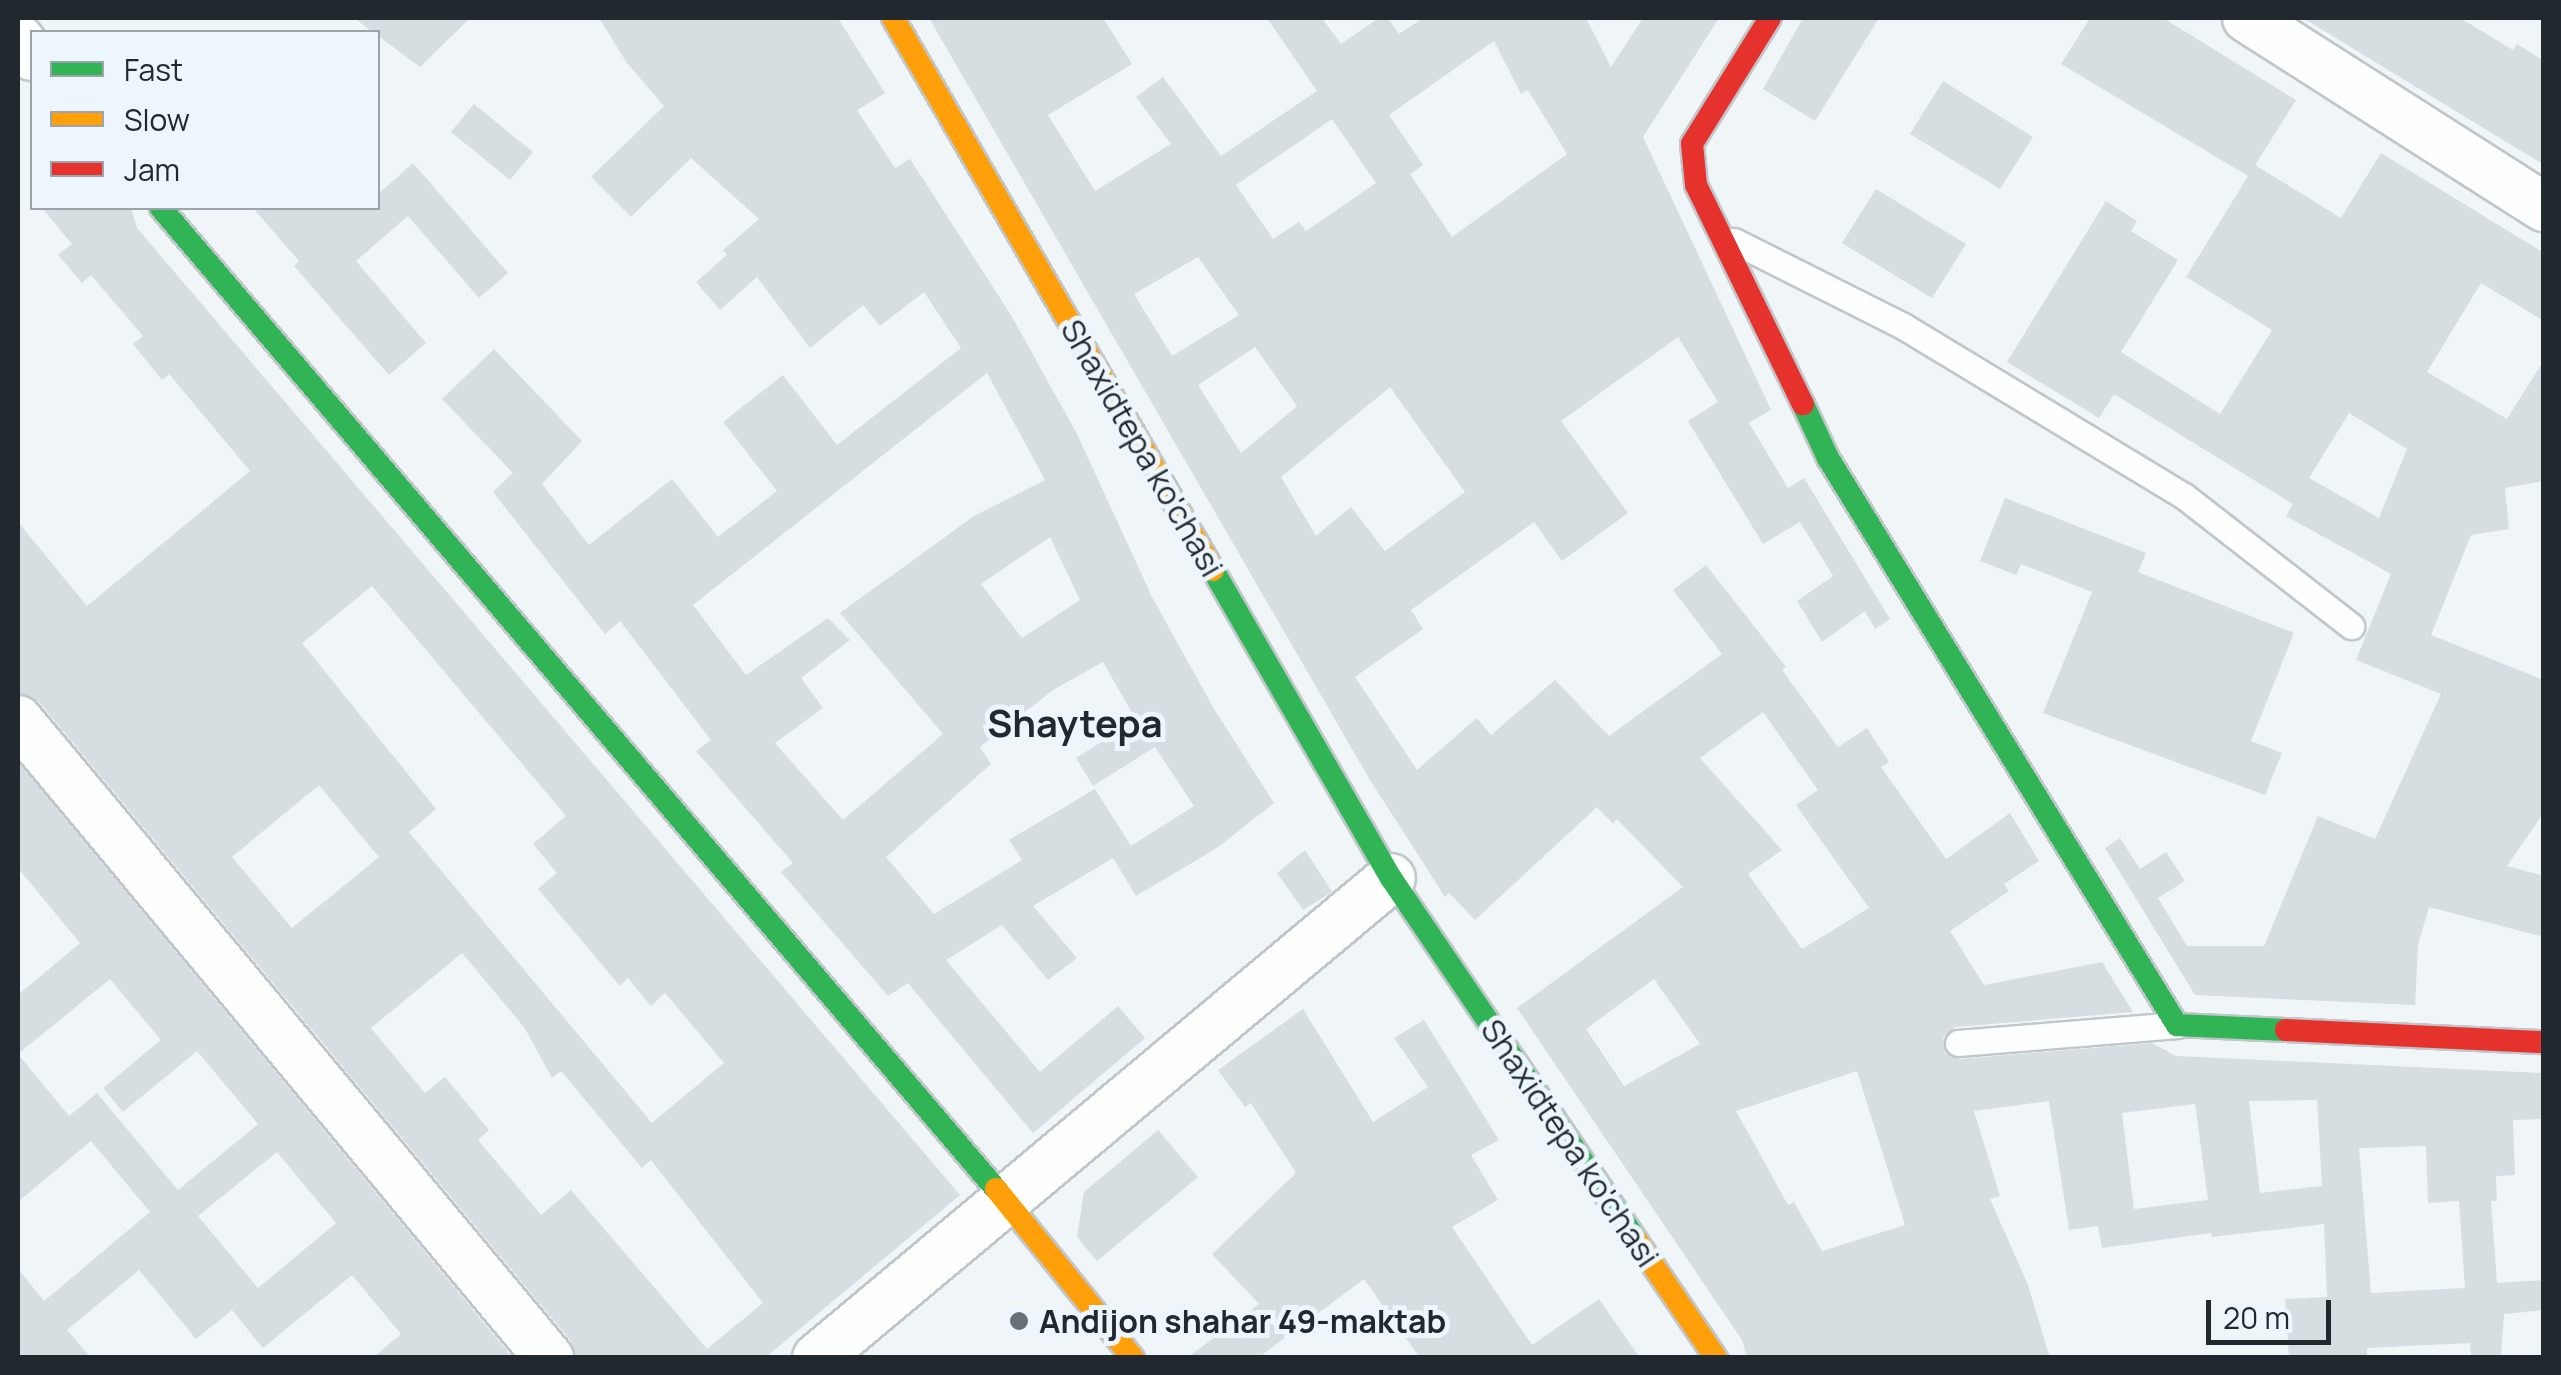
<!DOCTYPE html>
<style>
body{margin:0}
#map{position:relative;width:2561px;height:1375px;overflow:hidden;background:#f0f5f8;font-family:Manrope,sans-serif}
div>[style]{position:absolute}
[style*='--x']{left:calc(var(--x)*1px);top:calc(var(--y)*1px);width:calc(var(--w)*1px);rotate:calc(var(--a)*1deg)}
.building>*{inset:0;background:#d6dee1}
.roads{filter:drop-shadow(2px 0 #c0c6ca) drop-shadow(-2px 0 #c0c6ca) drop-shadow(0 2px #c0c6ca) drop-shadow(0 -2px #c0c6ca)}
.lane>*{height:25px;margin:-12.5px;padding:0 12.5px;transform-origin:12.5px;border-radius:12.5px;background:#fdfefe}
.street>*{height:48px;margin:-24px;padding:0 24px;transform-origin:24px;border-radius:24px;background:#fdfefe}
.fast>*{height:22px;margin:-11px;padding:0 11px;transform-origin:11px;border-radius:11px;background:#30b455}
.slow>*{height:22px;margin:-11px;padding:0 11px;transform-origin:11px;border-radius:11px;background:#ff9f0a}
.jam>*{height:22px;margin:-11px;padding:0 11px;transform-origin:11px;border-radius:11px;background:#e5322d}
.dots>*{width:28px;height:28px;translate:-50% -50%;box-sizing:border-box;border:5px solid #edf6fc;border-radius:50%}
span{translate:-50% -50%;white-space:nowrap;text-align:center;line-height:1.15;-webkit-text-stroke:10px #edf6fc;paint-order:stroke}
.street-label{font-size:32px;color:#21292f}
.poi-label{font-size:32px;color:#21292f;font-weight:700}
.left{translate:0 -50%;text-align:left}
.quarter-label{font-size:38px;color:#21292f;font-weight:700}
.frame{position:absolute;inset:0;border:20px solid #21292f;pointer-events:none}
.legend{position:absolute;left:30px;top:30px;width:350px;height:180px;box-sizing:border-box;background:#edf6fc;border:2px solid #9ba4aa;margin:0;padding:12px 18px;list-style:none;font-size:30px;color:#21292f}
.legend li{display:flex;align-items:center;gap:20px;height:50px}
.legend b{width:50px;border:2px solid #9ba4aa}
.scale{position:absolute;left:2206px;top:1300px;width:125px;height:45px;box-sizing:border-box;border:5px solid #21292f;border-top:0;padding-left:12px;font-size:30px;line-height:35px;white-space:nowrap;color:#21292f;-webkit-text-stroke:8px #edf6fc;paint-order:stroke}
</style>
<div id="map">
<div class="building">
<i style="clip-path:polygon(354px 18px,470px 18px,420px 67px)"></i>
<i style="clip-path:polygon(evenodd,599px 18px,838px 18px,885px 93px,857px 110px,895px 168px,910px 159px,1011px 315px,1077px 434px,1152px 597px,1214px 709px,1274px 803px,1217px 848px,1136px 896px,1113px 858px,1033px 906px,1077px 958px,1048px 980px,1002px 925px,946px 960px,1040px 1072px,1118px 1006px,1145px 1038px,1033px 1133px,908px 983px,888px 996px,781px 872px,793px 863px,696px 751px,711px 740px,620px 621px,605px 634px,556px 572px,493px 492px,513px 473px,442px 399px,494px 349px,582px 441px,542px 484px,589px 545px,672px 479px,718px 537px,777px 491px,723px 422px,783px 375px,837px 445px,961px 348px,924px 292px,880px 326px,863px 305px,810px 348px,757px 277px,720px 310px,696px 282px,727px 255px,723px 250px,759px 219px,691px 158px,631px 217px,591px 177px,664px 106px,627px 63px,599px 18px,987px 373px,1045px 480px,974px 516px,840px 613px,943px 734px,843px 820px,775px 743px,823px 708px,801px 678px,850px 640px,828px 618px,746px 675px,693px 605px,987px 373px,599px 18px,1050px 537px,1080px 600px,1022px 638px,981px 584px,1050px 537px,599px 18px,1103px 662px,1136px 720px,1076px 758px,1093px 786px,1155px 747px,1194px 806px,1131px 846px,1095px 789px,1009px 840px,1022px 860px,934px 914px,886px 857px,991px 764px,980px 747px,1053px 690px,1103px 662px)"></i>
<i style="clip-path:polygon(evenodd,929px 18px,1103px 18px,1132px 64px,1048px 115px,1095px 191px,1171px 144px,1136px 97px,1163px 77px,1221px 156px,1317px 91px,1267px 18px,1322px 18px,1341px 44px,1379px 18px,1388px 18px,1399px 34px,1423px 18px,1586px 18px,1611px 67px,1643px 18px,1719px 18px,1643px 137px,1771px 410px,1749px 423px,1788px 488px,1804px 478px,1890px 619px,1875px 629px,1865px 611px,1822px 642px,1797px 601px,1833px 576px,1800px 522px,1763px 544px,1688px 421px,1718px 402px,1678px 337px,1561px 421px,1628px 513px,1562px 561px,1534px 522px,1411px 610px,1423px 629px,1355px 677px,1417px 770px,1477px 718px,1491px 735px,1555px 680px,1609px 736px,1722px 654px,1673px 590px,1706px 565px,1786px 667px,1782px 670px,1838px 747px,1867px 728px,1889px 762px,1881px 767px,1946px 859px,2010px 813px,2039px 861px,2004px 884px,2009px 891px,1950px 931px,1984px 985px,2102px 962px,2133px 1012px,1956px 1027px,1943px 1037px,1945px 1053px,1959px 1059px,2152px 1043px,2176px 1056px,2544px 1073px,2544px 1119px,2513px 1120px,2515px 1175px,2496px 1176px,2497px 1201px,2491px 1201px,2497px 1283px,2544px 1280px,2544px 1310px,2504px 1314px,2501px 1355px,2471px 1357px,2470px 1343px,2367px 1348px,2367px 1358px,2289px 1358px,2285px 1299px,2327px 1297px,2324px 1224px,2212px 1237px,2211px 1233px,2102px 1248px,2098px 1226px,2069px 1230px,2049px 1101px,1974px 1111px,2000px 1196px,1990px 1199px,2028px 1285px,2050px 1358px,1747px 1358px,1742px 1340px,1517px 1008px,1683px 887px,1617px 819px,1613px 824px,1597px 807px,1475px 920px,1449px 893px,1445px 897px,1370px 780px,929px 18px,1494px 41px,1521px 94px,1528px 90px,1567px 154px,1452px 237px,1410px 174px,1423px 165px,1389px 115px,1494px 41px,929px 18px,1332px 119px,1376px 183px,1306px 231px,1299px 222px,1273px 239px,1236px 185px,1332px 119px,929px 18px,1198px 257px,1239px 315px,1172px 356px,1134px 294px,1198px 257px,929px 18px,1255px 347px,1297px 406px,1241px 453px,1198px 385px,1255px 347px,929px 18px,1390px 387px,1465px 492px,1385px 551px,1351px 507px,1316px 536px,1281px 477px,1390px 387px,929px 18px,1763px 712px,1818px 790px,1796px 805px,1869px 908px,1802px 949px,1748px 874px,1782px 850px,1700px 758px,1763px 712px,929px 18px,1654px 979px,1700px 1044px,1624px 1086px,1586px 1029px,1654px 979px,929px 18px,1857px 1071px,1905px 1225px,1822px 1251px,1794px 1202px,1788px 1205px,1736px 1111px,1857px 1071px,929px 18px,2317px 1100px,2322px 1186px,2260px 1193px,2249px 1101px,2317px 1100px,929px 18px,2195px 1104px,2208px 1200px,2134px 1209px,2122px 1113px,2195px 1104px,929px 18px,2426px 1146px,2428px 1203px,2459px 1201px,2465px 1288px,2371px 1293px,2359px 1148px,2426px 1146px)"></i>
<i style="clip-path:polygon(1803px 18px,1879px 18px,1815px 121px,1763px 89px)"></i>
<i style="clip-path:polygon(evenodd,2090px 18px,2163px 18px,2296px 100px,2255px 165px,2341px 218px,2381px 153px,2544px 253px,2544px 321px,2481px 283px,2427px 372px,2507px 419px,2544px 360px,2544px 481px,2505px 488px,2509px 529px,2471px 535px,2431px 635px,2544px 680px,2544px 812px,2507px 866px,2544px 876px,2544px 937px,2429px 907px,2418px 945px,2415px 1005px,2195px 995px,2105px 848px,2120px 838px,2140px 869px,2166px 852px,2185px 881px,2158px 898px,2187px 946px,2264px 946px,2318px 816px,2375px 839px,2441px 694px,2356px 660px,2391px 574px,2286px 516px,2293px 504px,2114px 394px,2099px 418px,2007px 362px,2106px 201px,2137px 221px,2131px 231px,2178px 260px,2121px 352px,2220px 414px,2272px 330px,2186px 277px,2248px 176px,2061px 64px,2090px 18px,2349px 413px,2407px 449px,2379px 518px,2309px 478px,2349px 413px)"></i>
<i style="clip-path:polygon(2303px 18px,2460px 18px,2513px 50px,2517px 44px,2544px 61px,2544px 165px)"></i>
<i style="clip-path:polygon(1943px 81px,2033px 137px,2000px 189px,1910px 134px)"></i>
<i style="clip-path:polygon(474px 104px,533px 152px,510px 180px,451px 132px)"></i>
<i style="clip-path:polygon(413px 163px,508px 273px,479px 298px,408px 216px,356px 261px,426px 343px,389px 375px,294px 266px,299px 261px,253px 208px,378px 208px,378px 194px)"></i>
<i style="clip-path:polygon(1876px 189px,1966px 244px,1932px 298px,1842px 243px)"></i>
<i style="clip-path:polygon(evenodd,42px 208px,131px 208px,137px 228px,960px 1195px,765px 1358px,576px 1358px,570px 1340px,39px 702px,18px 693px,18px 522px,87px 606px,250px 471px,169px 374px,162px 380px,133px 344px,143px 336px,91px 275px,82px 283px,58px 255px,72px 244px,42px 208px,372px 586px,566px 816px,533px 844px,557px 873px,538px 889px,620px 986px,628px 978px,651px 1006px,665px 993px,724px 1063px,652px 1123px,409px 832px,436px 809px,302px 643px,372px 586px,42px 208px,319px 785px,379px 857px,292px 928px,232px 857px,319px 785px,42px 208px,462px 953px,524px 1027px,552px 1078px,561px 1071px,642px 1168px,651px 1160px,763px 1303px,707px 1349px,571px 1190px,541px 1215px,478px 1140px,489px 1130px,445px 1077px,425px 1093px,371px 1028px,462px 953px)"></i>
<i style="clip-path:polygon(2005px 498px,2146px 553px,2138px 572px,2294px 633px,2251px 741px,2282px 753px,2265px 795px,2043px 713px,2092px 592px,2021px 564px,2016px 575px,1980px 561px)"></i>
<i style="clip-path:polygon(evenodd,18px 762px,513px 1358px,372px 1358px,401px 1334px,352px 1275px,263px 1348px,232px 1310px,196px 1339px,139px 1270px,67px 1330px,91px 1358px,18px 1358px,18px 1269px,44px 1301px,150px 1212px,91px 1141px,18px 1202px,18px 995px,80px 943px,18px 868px,18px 762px,110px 979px,161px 1040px,103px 1088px,123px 1112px,197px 1051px,258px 1124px,178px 1190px,97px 1093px,69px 1116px,18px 1054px,110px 979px,18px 762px,277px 1152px,336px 1223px,258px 1288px,198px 1216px,277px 1152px)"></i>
<i style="clip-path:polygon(1305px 850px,1332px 892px,1303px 910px,1277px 873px)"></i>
<i style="clip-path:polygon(1303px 1009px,1373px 1122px,1428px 1087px,1394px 1038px,1424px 1020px,1499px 1140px,1471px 1155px,1498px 1200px,1452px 1227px,1532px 1345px,1599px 1299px,1640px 1358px,1420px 1358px,1364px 1279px,1258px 1358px,1187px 1358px,1259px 1304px,1212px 1254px,1296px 1173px,1251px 1103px,1245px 1107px,1218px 1070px)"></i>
<i style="clip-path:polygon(1158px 1130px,1198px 1177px,1097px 1261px,1077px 1237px,1084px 1192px)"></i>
</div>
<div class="roads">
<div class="lane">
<i style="--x:1734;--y:241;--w:189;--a:26.7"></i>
<i style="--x:1903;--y:326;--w:328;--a:31.2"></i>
<i style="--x:2184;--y:496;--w:212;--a:37.9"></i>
<i style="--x:1958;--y:1043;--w:220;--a:-4.7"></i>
</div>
<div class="street">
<i style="--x:2247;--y:18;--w:352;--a:32.5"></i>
<i style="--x:18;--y:38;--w:23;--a:52"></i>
<i style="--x:18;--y:720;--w:830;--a:50.23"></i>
<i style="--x:817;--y:1358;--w:748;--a:-39.9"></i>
</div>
<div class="fast">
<i style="--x:161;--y:208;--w:1288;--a:49.6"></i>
<i style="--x:1803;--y:404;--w:60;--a:65.2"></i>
<i style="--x:1828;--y:458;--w:666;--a:58.39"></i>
<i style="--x:2177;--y:1025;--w:109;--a:2.6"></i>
<i style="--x:1213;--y:570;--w:356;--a:60"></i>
<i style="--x:1391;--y:878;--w:437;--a:55.9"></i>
</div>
<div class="slow">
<i style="--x:893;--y:18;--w:638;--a:59.9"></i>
<i style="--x:996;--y:1189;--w:218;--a:51"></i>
<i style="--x:1636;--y:1240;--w:143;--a:55.9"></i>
</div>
<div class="jam">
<i style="--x:1770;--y:18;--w:148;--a:121.8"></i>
<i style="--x:1692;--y:144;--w:41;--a:84.4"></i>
<i style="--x:1696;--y:185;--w:244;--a:64"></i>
<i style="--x:2286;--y:1030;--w:258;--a:2.7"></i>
</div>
</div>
<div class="dots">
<i style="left:1019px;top:1321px;background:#697075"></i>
</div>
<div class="street-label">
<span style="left:1142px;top:448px;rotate:60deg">Shaxidtepa ko'chasi</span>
<span style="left:1570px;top:1143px;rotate:56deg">Shaxidtepa ko'chasi</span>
</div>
<div class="poi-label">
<span class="left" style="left:1039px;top:1321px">Andijon shahar 49-maktab</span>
</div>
<div class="quarter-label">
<span style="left:1075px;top:723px">Shaytepa</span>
</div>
<div class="frame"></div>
<ul class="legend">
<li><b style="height:12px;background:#30b455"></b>Fast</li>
<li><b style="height:12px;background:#ff9f0a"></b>Slow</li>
<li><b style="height:12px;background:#e5322d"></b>Jam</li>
</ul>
<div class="scale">20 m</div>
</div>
